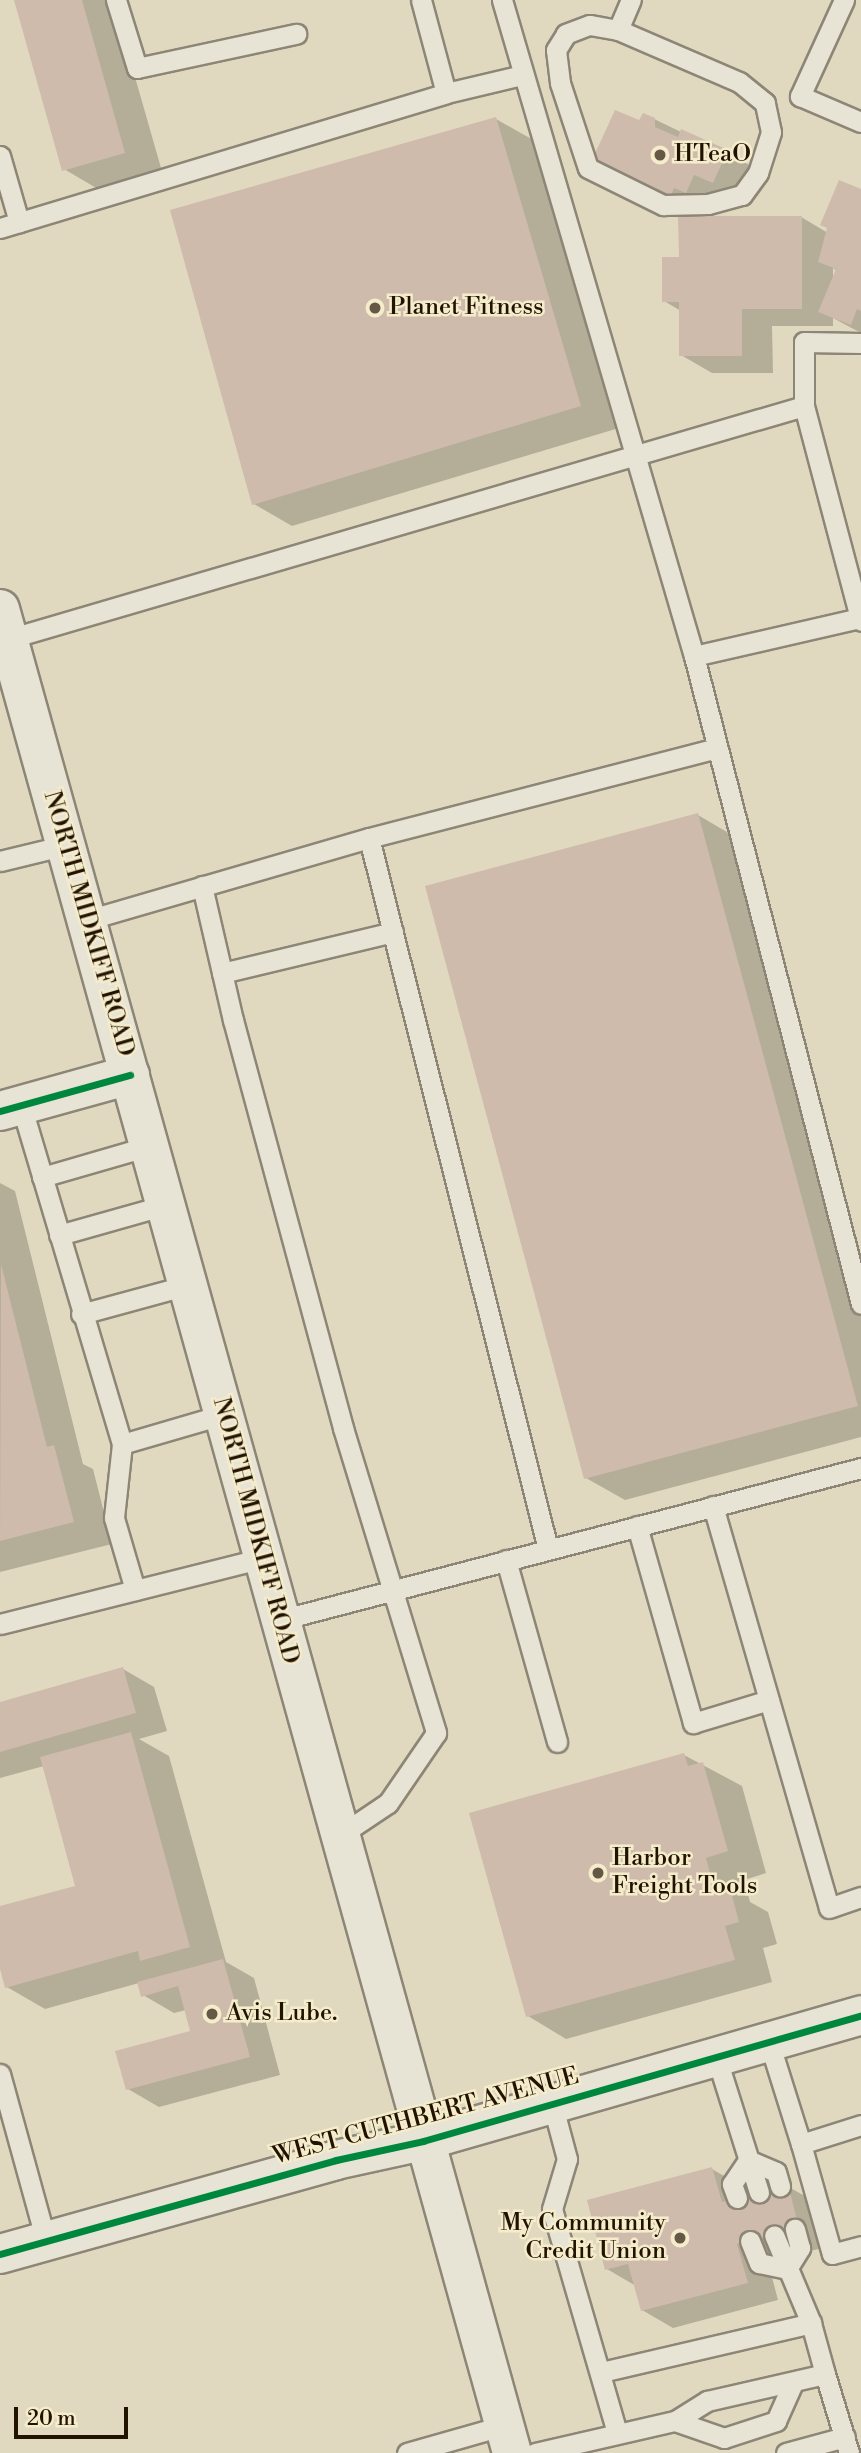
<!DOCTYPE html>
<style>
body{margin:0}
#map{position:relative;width:861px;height:2453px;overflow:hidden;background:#e1d9bf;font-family:"Libre Bodoni",serif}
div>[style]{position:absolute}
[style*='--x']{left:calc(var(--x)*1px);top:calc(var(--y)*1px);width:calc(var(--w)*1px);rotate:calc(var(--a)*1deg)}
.shadow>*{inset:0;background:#0003}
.building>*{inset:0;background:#cebbab}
.roads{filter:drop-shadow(2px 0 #8d8676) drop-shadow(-2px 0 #8d8676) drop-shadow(0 2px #8d8676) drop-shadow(0 -2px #8d8676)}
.lane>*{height:19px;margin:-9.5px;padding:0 9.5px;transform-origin:9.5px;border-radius:9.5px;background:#e7e3d5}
.street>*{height:38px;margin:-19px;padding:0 19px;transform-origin:19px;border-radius:19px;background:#e7e3d5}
.secondary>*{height:38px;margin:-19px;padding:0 19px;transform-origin:19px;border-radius:19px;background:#e7e3d5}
.cycleway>*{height:7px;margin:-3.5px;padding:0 3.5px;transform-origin:3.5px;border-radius:3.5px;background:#00873e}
.dots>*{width:19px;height:19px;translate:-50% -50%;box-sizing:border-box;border:4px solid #f5eccc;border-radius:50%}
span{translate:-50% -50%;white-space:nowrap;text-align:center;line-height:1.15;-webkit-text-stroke:5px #f5eccc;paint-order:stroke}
.poi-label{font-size:24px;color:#221301}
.left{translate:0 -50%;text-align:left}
.right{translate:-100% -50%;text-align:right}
.street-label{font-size:24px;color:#221301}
.scale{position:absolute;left:14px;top:2407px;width:114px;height:32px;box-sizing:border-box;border:4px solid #221301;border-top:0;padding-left:9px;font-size:21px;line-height:24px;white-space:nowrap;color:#221301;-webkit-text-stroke:5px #f5eccc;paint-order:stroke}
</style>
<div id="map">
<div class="shadow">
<i style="clip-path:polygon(16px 0,113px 0,163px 175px,103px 192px,64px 169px)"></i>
<i style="clip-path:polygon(496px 119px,535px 141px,619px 428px,292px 526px,254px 504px)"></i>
<i style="clip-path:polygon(654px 119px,758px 169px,745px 200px,702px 211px,595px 160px,640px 122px)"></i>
<i style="clip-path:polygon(evenodd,861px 191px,861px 333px,833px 318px,833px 326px,772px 326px,773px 373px,712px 373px,681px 355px,681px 311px,664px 301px,681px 258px,801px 217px,828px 233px,861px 191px,833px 268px,837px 271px,833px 282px,833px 268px)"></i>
<i style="clip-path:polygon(698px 815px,737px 838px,861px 1300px,861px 1437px,625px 1500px,586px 1478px)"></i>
<i style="clip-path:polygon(0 1183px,15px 1191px,83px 1464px,93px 1469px,112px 1544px,0 1572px)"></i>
<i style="clip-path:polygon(123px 1669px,154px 1687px,167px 1731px,139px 1739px,169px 1756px,226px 1962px,254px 1978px,280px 2075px,159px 2107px,128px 2089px,193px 2032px,186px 2010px,174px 2013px,143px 1995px,139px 1983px,45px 2009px,7px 1987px,0 1962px,0 1908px,78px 1887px,44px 1766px,0 1778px,0 1704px)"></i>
<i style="clip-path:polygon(684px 1755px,742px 1786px,766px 1873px,744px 1880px,750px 1902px,768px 1912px,777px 1944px,763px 1948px,772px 1982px,566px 2039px,528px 2016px)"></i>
<i style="clip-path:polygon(712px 2169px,743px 2187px,746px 2197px,787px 2186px,819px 2204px,830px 2246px,768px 2262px,778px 2300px,673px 2328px,642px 2310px,636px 2286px,607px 2269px)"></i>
</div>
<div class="building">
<i style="clip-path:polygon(14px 0,82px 0,125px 153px,62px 171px)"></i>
<i style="clip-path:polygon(615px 110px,639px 120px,643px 113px,655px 118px,655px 127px,678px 137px,681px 129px,728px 150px,713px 183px,694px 175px,686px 193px,674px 188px,671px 195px,592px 160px)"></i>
<i style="clip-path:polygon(496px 117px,581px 406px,252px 505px,170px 210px)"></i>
<i style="clip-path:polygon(839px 180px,861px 189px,861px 311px,857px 309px,851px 325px,818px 312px,836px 269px,818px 262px,827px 228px,820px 225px)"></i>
<i style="clip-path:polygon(678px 216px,802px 216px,802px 309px,742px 309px,742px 356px,679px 356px,679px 302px,662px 302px,662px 257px,679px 257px)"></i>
<i style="clip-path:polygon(698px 813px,858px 1406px,584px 1479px,425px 886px)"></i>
<i style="clip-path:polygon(1px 1264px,47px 1447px,54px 1445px,74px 1522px,0 1541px)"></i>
<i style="clip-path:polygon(123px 1667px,136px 1713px,0 1752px,0 1702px)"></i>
<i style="clip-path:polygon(131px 1732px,190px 1947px,140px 1961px,138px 1951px,5px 1988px,0 1969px,0 1906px,75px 1886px,40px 1757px)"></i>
<i style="clip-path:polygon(684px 1753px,688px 1766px,703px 1762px,728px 1851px,706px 1858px,715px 1892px,730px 1888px,739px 1922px,725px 1926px,735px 1960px,526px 2017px,469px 1813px)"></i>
<i style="clip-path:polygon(223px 1959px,250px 2057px,126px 2090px,115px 2051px,190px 2031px,178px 1986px,141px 1997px,137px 1982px)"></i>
<i style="clip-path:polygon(712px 2167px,722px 2202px,788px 2184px,799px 2228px,737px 2244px,748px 2283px,641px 2311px,628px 2264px,605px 2270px,587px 2200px)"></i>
</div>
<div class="roads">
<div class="lane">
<i style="--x:116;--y:0;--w:71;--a:72.8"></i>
<i style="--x:137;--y:68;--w:163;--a:-12.1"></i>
<i style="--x:421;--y:0;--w:96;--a:75"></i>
<i style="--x:502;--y:0;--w:684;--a:73.69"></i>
<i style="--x:694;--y:656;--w:669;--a:75.55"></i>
<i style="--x:844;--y:0;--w:106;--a:114.6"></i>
<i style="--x:800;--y:96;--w:66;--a:23.1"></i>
<i style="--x:618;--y:30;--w:29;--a:-170"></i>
<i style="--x:589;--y:25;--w:25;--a:159"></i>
<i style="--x:566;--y:34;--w:19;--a:122"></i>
<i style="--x:556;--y:50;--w:33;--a:83"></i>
<i style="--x:560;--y:83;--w:89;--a:71.8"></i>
<i style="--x:588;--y:168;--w:84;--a:26.3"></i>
<i style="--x:663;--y:205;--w:45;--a:-1.3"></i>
<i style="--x:708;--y:204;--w:35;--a:-15"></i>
<i style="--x:742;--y:195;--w:27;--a:-54"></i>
<i style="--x:758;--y:173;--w:43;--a:-72.4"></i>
<i style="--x:771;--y:132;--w:30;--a:-102"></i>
<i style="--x:765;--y:103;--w:33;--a:-141"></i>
<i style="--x:739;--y:82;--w:132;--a:-156.7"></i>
<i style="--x:618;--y:30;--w:33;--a:-67"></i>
<i style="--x:0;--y:156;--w:69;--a:73.9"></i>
<i style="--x:0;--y:228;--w:466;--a:-16.8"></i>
<i style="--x:446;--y:93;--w:78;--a:-13.3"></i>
<i style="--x:804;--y:406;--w:64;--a:-90"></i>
<i style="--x:804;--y:342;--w:57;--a:1"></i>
<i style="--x:8;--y:639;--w:829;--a:-16.32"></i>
<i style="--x:804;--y:406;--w:222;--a:75.2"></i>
<i style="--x:694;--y:656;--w:170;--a:-12.9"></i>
<i style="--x:0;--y:861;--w:68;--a:-13.6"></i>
<i style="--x:202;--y:886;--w:138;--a:77"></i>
<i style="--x:233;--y:1020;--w:423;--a:74.9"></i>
<i style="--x:343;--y:1428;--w:319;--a:73"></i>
<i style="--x:436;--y:1733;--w:85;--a:124.4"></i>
<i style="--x:388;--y:1803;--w:59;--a:146"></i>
<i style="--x:87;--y:920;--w:294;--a:-16.2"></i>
<i style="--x:222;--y:973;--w:176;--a:-13.5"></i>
<i style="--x:21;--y:1105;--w:354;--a:73.4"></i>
<i style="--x:122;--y:1444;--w:74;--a:96.2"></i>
<i style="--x:114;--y:1518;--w:75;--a:73.7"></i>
<i style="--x:42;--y:1177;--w:111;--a:-16.2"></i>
<i style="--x:59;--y:1235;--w:111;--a:-15.7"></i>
<i style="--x:81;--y:1314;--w:111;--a:-15.2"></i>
<i style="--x:122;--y:1444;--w:104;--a:-16.2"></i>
<i style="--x:713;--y:1506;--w:418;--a:73.9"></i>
<i style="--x:829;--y:1908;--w:34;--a:-19"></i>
<i style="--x:637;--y:1526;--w:205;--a:74.1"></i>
<i style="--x:693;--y:1723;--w:79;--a:-16.8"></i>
<i style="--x:548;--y:1549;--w:733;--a:-104.13"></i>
<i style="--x:369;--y:838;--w:358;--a:-14.5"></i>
<i style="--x:506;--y:1560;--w:189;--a:74.3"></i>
<i style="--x:280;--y:1620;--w:601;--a:-14.66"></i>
<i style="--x:0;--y:1624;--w:271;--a:-14.1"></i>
<i style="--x:769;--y:2042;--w:107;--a:72.6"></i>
<i style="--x:801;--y:2144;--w:63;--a:-17.6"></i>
<i style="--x:716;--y:2056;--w:143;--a:72.5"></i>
<i style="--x:0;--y:2074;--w:173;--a:74.6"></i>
<i style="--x:552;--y:2103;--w:58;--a:75"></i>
<i style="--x:567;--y:2159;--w:52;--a:106.7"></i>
<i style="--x:552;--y:2209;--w:233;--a:73.8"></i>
<i style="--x:801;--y:2144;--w:114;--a:74.3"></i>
<i style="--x:832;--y:2254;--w:30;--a:-15"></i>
<i style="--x:748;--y:2160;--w:30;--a:23"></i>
<i style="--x:776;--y:2172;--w:15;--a:74"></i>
<i style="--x:737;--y:2198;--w:15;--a:-110"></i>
<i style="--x:732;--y:2184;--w:29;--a:-56"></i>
<i style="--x:750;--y:2241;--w:24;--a:68"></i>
<i style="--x:759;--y:2263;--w:29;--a:12"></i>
<i style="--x:787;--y:2269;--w:25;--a:-58"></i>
<i style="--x:800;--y:2248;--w:20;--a:-105"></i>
<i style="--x:601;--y:2372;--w:216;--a:-13.1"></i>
<i style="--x:825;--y:2374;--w:83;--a:73.1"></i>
<i style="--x:675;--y:2421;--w:52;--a:19.1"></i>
<i style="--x:724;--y:2438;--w:55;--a:-18.1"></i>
<i style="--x:776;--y:2421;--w:39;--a:-66"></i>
<i style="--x:407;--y:2453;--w:99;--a:-15.9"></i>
<i style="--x:535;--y:2453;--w:144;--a:-12.9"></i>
<i style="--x:675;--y:2421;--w:38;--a:-32"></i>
<i style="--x:707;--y:2401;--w:121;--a:-12.9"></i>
<i style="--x:825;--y:2374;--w:53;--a:-105.4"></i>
<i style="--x:811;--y:2323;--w:95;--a:-112.8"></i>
<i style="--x:786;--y:2453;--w:61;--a:-15.2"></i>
</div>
<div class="street">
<i style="--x:0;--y:1111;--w:135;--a:-15.5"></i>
</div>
<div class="secondary">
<i style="--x:0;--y:609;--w:1914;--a:74.48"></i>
<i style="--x:0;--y:2254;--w:349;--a:-15.6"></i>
<i style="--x:336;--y:2160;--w:89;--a:-12.3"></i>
<i style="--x:423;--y:2141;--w:456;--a:-16"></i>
</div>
</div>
<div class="cycleway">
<i style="--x:0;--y:1111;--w:135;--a:-15.5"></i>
<i style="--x:0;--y:2254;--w:349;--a:-15.6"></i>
<i style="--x:336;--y:2160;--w:89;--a:-12.3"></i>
<i style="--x:423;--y:2141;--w:456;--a:-16"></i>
</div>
<div class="dots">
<i style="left:660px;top:155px;background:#655844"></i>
<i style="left:375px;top:308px;background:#655844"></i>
<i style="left:598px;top:1873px;background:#655844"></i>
<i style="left:212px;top:2014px;background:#655844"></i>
<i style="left:680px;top:2238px;background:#655844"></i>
</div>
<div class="poi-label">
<span class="left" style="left:674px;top:155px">HTeaO</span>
<span class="left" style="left:389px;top:308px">Planet Fitness</span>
<span class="left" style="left:612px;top:1873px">Harbor<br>Freight Tools</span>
<span class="left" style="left:226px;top:2014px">Avis Lube.</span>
<span class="right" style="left:666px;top:2238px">My Community<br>Credit Union</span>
</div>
<div class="street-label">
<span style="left:88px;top:924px;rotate:74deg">NORTH MIDKIFF ROAD</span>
<span style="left:255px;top:1531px;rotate:75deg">NORTH MIDKIFF ROAD</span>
<span style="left:426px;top:2117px;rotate:-15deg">WEST CUTHBERT AVENUE</span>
</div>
<div class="scale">20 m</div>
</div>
